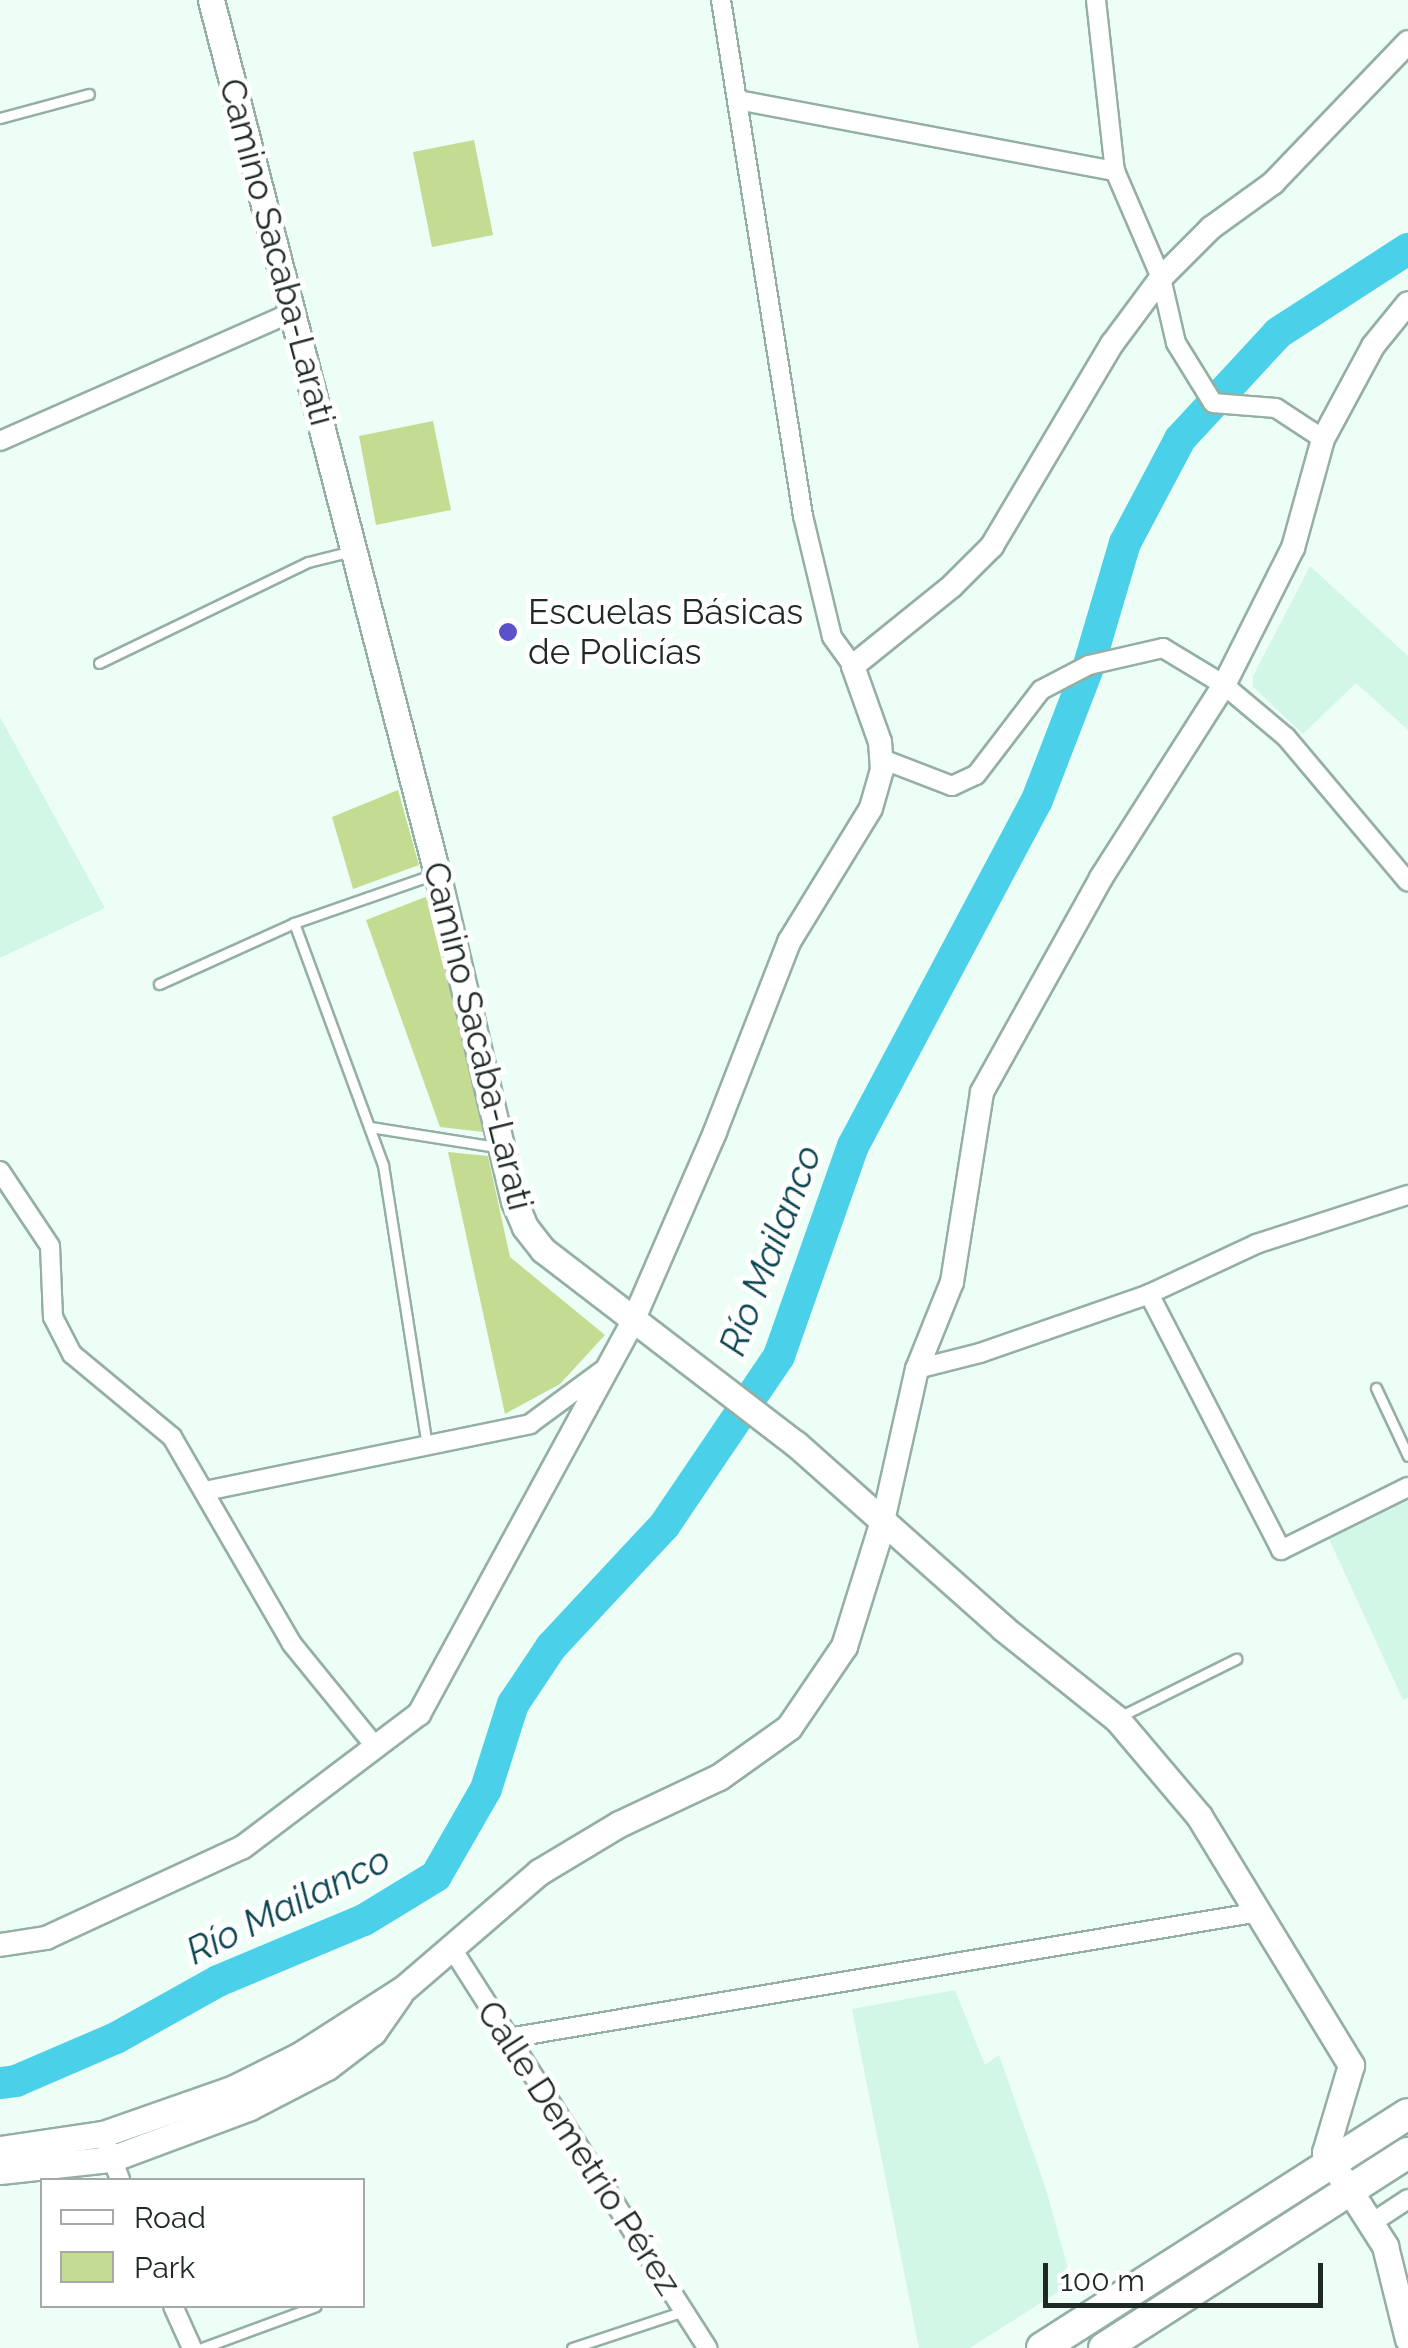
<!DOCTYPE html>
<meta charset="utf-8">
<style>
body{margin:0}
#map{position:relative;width:1408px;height:2348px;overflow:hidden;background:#edfef6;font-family:Raleway,sans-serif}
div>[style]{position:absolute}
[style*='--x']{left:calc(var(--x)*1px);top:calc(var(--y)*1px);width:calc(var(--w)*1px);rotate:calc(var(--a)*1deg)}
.built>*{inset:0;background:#d2f7e7}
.green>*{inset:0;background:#c4dc91}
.river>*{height:32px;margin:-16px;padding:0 16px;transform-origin:16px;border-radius:16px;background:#4ad0e9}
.roads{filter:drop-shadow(2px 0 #94afa3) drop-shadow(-2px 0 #94afa3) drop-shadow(0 2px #94afa3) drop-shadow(0 -2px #94afa3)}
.service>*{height:9px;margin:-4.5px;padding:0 4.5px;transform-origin:4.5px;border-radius:4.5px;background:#fff}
.minor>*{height:18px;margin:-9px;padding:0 9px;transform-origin:9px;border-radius:9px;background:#fff}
.tertiary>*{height:22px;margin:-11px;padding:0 11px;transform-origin:11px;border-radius:11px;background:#fff}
.secondary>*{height:25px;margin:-12.5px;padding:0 12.5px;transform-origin:12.5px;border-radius:12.5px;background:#fff}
.trunk>*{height:30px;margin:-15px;padding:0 15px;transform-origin:15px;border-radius:15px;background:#fff}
.dots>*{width:28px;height:28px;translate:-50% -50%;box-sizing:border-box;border:5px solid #fff;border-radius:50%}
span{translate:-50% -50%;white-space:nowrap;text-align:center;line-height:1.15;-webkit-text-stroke:10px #fff;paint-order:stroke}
.street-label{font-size:35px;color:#1e2924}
.poi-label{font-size:35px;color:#1e2924}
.left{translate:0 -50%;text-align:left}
.water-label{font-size:38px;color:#0a4651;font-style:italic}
.legend{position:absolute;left:40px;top:2178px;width:325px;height:130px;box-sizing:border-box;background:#fff;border:2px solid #a5a9a7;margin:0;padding:12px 18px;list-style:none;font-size:30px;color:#1e2924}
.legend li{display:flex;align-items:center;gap:20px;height:50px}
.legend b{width:50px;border:2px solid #a5a9a7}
.scale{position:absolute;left:1043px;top:2263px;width:280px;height:45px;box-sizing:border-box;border:5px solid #1e2924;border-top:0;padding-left:12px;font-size:30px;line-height:35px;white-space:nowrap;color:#1e2924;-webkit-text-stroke:8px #fff;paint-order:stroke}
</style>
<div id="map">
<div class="built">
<i style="clip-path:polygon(1310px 566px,1408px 656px,1408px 730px,1356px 683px,1303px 734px,1253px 687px,1253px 676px)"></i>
<i style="clip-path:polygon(0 717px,105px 908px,0 958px)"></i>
<i style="clip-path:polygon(1408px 1499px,1408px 1698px,1403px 1700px,1329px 1539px)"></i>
<i style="clip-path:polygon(955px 1990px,985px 2065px,999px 2055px,1046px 2189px,1072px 2283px,970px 2348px,919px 2348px,852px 2009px)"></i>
</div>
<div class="green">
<i style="clip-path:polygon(474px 140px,493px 235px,432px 247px,413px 152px)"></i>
<i style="clip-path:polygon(433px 421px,451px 510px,376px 525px,359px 436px)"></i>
<i style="clip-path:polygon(398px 790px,419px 865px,353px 889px,332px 817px)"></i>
<i style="clip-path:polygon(428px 896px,483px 1132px,440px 1127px,366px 920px)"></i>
<i style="clip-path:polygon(448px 1152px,488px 1156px,510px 1257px,605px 1335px,560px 1384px,505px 1414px)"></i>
</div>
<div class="river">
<i style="--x:0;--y:2083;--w:16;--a:-7"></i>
<i style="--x:16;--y:2081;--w:109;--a:-23.3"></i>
<i style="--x:116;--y:2038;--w:117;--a:-29.2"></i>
<i style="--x:218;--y:1981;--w:158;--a:-22.7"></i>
<i style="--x:364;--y:1920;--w:84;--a:-31.4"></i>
<i style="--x:436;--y:1876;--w:100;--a:-60.1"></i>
<i style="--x:486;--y:1789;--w:89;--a:-72.4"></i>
<i style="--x:513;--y:1704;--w:69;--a:-56.3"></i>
<i style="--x:551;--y:1647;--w:166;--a:-47"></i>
<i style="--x:664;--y:1526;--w:205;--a:-55.9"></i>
<i style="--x:779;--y:1356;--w:223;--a:-70.6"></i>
<i style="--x:853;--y:1146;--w:392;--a:-62"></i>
<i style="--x:1037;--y:800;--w:145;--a:-68.9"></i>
<i style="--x:1089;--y:665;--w:127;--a:-73.6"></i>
<i style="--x:1125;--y:543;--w:118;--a:-62.1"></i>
<i style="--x:1180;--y:439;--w:144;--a:-47.2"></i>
<i style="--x:1278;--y:333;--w:155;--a:-32.9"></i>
</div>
<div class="roads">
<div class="service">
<i style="--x:0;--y:118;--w:92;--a:-15.1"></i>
<i style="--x:99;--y:663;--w:232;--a:-25.8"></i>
<i style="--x:308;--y:562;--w:45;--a:-14"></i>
<i style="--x:294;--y:923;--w:258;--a:69.8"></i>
<i style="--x:383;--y:1165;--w:284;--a:81.1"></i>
<i style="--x:159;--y:984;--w:148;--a:-24.3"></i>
<i style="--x:294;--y:923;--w:149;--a:-19.2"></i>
<i style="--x:370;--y:1127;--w:128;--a:9"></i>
<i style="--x:1376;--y:1388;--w:75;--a:64.8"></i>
<i style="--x:1119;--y:1717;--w:131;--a:-26.4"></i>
<i style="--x:202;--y:2348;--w:121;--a:-20.2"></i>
<i style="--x:572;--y:2348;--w:118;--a:-18.3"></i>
</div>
<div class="minor">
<i style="--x:721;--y:0;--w:522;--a:80.97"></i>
<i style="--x:803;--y:516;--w:124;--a:76.5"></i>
<i style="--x:832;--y:637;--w:36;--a:54"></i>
<i style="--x:1096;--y:0;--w:172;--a:83.7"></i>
<i style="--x:1115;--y:171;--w:116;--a:66.7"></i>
<i style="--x:1161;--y:278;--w:67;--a:77"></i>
<i style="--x:1176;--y:343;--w:70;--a:58.3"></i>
<i style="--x:1213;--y:403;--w:63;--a:4.5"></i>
<i style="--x:1276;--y:408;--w:56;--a:33.4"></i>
<i style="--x:738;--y:100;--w:384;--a:10.7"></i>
<i style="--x:0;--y:441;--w:320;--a:-23.8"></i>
<i style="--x:882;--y:759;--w:75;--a:21.1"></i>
<i style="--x:952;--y:786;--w:26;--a:-25"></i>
<i style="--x:976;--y:775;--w:107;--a:-52.6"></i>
<i style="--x:1041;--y:690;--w:54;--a:-27.5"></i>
<i style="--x:1089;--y:665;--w:76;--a:-12.9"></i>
<i style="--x:1163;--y:648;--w:71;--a:31.2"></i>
<i style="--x:1224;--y:685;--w:81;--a:40"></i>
<i style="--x:1286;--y:737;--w:189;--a:49.9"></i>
<i style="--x:0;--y:1171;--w:90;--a:56.3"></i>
<i style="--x:50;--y:1246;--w:71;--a:87.6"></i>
<i style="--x:53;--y:1317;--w:42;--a:62.8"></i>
<i style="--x:72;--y:1354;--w:130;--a:39.7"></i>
<i style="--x:172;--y:1437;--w:239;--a:59.9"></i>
<i style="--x:292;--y:1644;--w:132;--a:50.9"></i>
<i style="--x:1149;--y:1294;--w:288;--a:62.7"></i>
<i style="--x:1281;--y:1550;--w:142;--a:-26.4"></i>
<i style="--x:917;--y:1369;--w:65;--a:-14.3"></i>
<i style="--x:980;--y:1353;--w:179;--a:-19.2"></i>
<i style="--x:1149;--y:1294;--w:118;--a:-25"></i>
<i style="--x:1256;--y:1244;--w:160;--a:-17.9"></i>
<i style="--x:205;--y:1491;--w:332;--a:-11.6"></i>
<i style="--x:530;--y:1424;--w:89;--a:-36.4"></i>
<i style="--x:451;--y:1947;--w:476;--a:57.4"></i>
<i style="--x:508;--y:2038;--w:761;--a:-9.52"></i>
<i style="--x:108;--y:2148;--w:34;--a:69"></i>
<i style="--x:1373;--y:2222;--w:42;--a:-33.3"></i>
<i style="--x:173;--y:2306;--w:46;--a:65.7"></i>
</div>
<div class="tertiary">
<i style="--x:883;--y:1521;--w:156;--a:-77.4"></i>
<i style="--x:917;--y:1369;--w:94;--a:-68.1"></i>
<i style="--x:952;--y:1282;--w:192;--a:-81"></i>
<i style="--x:982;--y:1092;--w:245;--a:-60.9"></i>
<i style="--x:1101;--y:878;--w:229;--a:-57.5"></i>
<i style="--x:1224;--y:685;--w:153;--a:-63.3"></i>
<i style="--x:1293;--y:548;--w:113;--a:-74.6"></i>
<i style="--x:1323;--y:439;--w:106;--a:-61.7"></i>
<i style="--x:1373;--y:346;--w:55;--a:-50.9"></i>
<i style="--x:0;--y:1945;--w:47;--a:-8.7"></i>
<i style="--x:46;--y:1938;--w:217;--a:-24.8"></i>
<i style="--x:243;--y:1847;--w:221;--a:-37.1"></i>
<i style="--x:419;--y:1714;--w:447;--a:-61.4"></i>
<i style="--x:633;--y:1321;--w:206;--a:-66.5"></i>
<i style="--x:715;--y:1132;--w:204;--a:-68.7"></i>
<i style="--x:789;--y:942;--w:157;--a:-58.5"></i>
<i style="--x:871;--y:808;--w:40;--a:-74"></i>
<i style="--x:882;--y:770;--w:28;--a:-94"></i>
<i style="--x:880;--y:742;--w:81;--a:-109.6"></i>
<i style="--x:853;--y:666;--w:127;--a:-38.9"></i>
<i style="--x:952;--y:586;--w:57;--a:-45"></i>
<i style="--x:992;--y:546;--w:235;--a:-59.3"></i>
<i style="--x:1112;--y:344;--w:82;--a:-53.4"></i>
<i style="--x:1161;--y:278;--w:71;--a:-45"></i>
<i style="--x:1211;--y:228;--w:77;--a:-36"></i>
<i style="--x:1273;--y:183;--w:195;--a:-46.2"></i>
</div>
<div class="secondary">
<i style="--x:211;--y:0;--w:902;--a:75.49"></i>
<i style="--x:437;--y:873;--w:337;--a:76.8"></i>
<i style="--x:514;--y:1201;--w:28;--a:67"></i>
<i style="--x:525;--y:1227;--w:29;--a:52"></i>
<i style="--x:543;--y:1250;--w:319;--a:37.5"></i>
<i style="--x:796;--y:1444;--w:277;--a:41.6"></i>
<i style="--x:1003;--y:1628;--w:146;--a:38.6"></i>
<i style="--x:1117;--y:1719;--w:127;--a:49.8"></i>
<i style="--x:1199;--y:1816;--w:292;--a:58.6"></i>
<i style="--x:1351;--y:2065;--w:91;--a:106.6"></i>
<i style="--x:1325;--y:2152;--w:112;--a:57.4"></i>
<i style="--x:1385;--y:2246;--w:96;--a:76.1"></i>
<i style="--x:0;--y:2149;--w:104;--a:-8.3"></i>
<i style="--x:103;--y:2134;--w:139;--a:-19.3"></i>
<i style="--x:234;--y:2088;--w:74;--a:-26.6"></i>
<i style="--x:300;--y:2055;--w:122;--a:-32.7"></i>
<i style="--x:403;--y:1989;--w:179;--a:-40.7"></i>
<i style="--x:539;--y:1872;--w:93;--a:-31"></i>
<i style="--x:619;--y:1824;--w:110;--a:-25.2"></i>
<i style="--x:719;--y:1777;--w:86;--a:-35.5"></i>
<i style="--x:789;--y:1727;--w:98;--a:-55.8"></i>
<i style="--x:844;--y:1646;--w:131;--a:-72.7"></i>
<i style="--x:0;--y:2171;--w:112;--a:-6.2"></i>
<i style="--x:111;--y:2159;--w:148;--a:-20.5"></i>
<i style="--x:250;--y:2107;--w:87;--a:-27.5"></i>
<i style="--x:327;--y:2067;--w:58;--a:-37.3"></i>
<i style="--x:373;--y:2032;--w:45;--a:-54.9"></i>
</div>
<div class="trunk">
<i style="--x:1042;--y:2348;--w:434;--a:-32.6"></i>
<i style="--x:1104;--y:2348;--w:361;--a:-32.7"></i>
</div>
</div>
<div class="dots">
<i style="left:508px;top:632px;background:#5b52cb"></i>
</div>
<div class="street-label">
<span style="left:277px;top:252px;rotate:75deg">Camino Sacaba-Larati</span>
<span style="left:478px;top:1036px;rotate:76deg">Camino Sacaba-Larati</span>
<span style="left:579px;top:2148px;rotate:57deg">Calle Demetrio Pérez</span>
</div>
<div class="poi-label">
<span class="left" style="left:528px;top:632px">Escuelas Básicas<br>de Policías</span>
</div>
<div class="water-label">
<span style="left:770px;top:1250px;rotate:-69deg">Río Mailanco</span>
<span style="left:288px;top:1905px;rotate:-26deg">Río Mailanco</span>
</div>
<ul class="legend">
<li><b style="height:12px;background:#fff"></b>Road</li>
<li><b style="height:28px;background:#c4dc91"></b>Park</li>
</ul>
<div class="scale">100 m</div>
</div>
